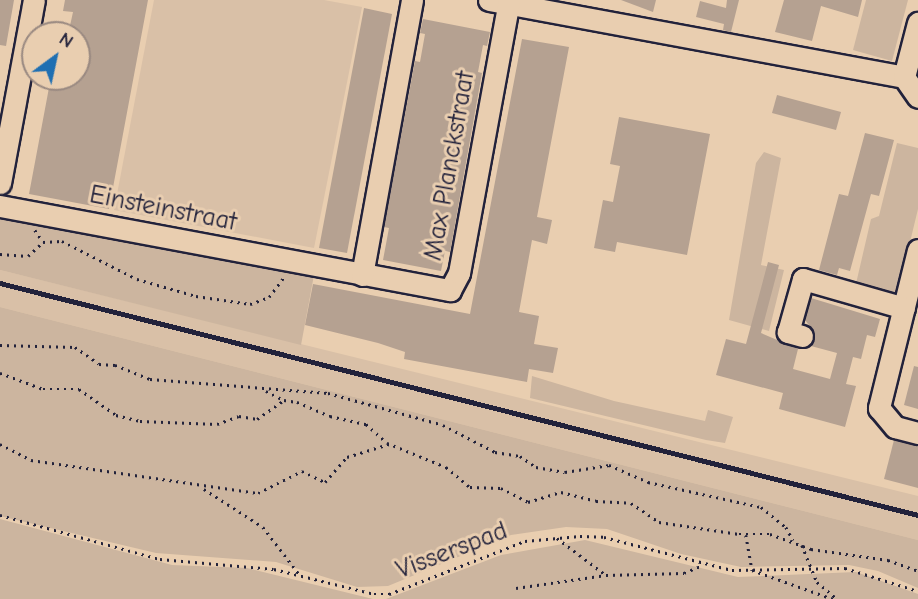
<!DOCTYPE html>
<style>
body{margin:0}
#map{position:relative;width:918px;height:599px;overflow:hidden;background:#e9ceb0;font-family:"Comic Neue",sans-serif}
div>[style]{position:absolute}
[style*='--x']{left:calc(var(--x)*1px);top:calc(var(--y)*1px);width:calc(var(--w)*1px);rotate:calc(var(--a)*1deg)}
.built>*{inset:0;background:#d9c0a7}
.green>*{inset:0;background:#ccb59f}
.building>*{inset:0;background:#b5a191}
.path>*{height:2.5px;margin-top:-1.25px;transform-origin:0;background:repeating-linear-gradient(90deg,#22223b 0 2px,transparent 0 7px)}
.roads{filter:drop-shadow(2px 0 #22223b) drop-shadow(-2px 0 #22223b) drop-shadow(0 2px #22223b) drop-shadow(0 -2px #22223b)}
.minor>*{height:21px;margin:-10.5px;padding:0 10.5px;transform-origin:10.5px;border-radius:10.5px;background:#e9ceb0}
.rail>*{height:4.5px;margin:-2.25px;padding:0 2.25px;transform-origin:2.25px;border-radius:2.25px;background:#22223b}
span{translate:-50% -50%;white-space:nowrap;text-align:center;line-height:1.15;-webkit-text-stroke:6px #e9ceb0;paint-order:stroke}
.street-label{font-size:26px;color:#22223b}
.north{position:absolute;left:21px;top:21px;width:70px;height:70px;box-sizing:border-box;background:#e9ceb0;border:2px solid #998981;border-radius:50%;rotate:33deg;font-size:19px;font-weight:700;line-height:28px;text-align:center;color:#22223b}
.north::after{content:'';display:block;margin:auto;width:24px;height:32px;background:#1f6fb2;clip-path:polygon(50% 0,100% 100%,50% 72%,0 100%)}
</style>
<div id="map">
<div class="built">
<i style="clip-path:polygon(154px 0,324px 0,362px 7px,314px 248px,114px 210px)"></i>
<i style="clip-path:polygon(0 270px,918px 496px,918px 540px,0 307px)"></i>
</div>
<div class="green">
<i style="clip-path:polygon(866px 0,908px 0,892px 61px,853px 50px)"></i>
<i style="clip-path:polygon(897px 143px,918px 148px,918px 209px,897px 296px,855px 288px,871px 219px,879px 216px)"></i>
<i style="clip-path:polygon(764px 152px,781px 158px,761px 265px,784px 270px,769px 331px,729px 320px,756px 163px)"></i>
<i style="clip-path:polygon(0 215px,314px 275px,301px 345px,0 270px)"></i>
<i style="clip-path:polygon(0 307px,918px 540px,918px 588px,878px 571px,849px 565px,741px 567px,681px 554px,607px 529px,566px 527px,511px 535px,388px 586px,357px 587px,276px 562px,156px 553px,0 516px)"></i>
<i style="clip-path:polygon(532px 376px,614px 401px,705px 421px,708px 410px,733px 417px,725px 443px,706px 440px,530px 398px)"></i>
<i style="clip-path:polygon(0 519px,172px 565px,247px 568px,373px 599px,0 599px)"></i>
<i style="clip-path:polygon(585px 540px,738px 577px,856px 572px,918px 594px,918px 599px,386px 599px,501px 555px)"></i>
</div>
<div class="building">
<i style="clip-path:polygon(0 0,14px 0,6px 46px,0 45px)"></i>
<i style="clip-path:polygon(65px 0,148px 0,109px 209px,29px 194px,51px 77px,77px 77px,77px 35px,68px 35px,73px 12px,63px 11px)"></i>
<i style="clip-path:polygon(621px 0,656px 0,653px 12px)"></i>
<i style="clip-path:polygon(727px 0,739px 0,731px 32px,723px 30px,724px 24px,696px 17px,700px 1px,726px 8px)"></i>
<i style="clip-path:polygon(784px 0,862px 0,858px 17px,821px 6px,812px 41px,775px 32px)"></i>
<i style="clip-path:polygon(364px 8px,392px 14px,347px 253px,319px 248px)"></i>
<i style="clip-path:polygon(423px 19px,490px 32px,487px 46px,483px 45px,478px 72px,482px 73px,450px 252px,445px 251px,441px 271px,383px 260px,389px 228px,384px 227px,385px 222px,415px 61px,420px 62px,425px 34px,420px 33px)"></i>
<i style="clip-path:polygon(522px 39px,569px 47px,537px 217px,552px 220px,547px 244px,532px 240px,519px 312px,539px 316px,534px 344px,558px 348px,553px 373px,529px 369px,527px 382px,404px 359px,405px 352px,378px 343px,305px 325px,313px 284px,470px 314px)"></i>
<i style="clip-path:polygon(777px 95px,841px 112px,836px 130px,772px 113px)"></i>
<i style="clip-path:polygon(619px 117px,710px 134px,687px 255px,617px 242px,615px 252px,594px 248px,603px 200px,613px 202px,620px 166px,610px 164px)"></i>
<i style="clip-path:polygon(865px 133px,894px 140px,879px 196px,871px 194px,850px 271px,839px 268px,837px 275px,819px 270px,839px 194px,848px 196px)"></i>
<i style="clip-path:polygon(768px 262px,779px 265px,761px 333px,798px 349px,793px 369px,830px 379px,837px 353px,811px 346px,815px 333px,805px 320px,811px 298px,880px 319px,875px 337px,867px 335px,861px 359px,853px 357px,846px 384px,856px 386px,845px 427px,779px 409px,783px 393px,716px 375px,726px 339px,746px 344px)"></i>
<i style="clip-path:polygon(914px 366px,918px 367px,918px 409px,904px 405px)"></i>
<i style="clip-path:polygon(894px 440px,918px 446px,918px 488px,884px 479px)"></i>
</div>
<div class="path">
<i style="--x:35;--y:230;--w:14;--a:56"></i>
<i style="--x:0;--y:254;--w:28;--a:4"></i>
<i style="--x:28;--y:256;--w:21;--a:-43"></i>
<i style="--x:43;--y:242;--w:19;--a:-3"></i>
<i style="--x:62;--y:241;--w:84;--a:26.9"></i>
<i style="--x:137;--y:279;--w:61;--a:16.1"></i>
<i style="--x:196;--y:296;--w:55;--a:8.4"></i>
<i style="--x:250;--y:304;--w:20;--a:-20"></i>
<i style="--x:269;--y:297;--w:25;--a:-53"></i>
<i style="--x:0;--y:345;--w:75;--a:1.5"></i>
<i style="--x:75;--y:347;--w:29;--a:35"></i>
<i style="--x:99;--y:364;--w:16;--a:4"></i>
<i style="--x:115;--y:365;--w:38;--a:22"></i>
<i style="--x:150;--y:379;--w:179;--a:4.5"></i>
<i style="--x:328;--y:393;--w:119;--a:15.5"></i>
<i style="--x:443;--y:425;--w:59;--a:27.4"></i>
<i style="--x:495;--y:452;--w:25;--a:9"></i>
<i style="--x:520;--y:456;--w:19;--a:35"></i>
<i style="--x:536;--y:467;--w:29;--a:10"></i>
<i style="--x:565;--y:472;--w:45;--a:-9"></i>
<i style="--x:609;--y:465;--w:43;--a:23.6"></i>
<i style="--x:648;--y:482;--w:116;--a:12.5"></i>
<i style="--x:761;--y:507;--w:32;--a:39"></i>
<i style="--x:786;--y:527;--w:15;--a:62"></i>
<i style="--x:0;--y:373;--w:46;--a:20.4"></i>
<i style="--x:43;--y:389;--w:36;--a:0"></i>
<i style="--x:79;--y:389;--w:45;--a:35.1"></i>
<i style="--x:116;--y:415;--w:25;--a:14"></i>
<i style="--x:140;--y:421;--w:77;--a:2.2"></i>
<i style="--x:217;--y:424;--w:23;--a:-20"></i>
<i style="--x:239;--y:416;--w:18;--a:9"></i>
<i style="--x:257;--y:419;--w:33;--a:-35"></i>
<i style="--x:284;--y:400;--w:13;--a:9"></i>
<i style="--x:297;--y:402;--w:36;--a:23"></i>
<i style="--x:330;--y:416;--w:37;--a:13"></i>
<i style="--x:366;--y:424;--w:28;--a:42"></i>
<i style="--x:387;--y:443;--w:64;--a:22.1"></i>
<i style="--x:446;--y:467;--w:31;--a:40"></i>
<i style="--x:470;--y:487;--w:31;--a:2"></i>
<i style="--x:501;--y:488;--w:30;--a:27"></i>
<i style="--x:528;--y:502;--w:34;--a:-17"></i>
<i style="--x:561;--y:492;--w:36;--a:14"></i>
<i style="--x:596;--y:501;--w:35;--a:3"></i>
<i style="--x:631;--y:503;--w:34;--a:34"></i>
<i style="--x:659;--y:522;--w:81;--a:8.5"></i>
<i style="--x:739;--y:534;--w:31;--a:0"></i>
<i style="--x:770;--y:534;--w:44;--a:20.1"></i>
<i style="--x:811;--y:549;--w:78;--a:8.1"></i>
<i style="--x:888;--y:560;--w:32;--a:20"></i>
<i style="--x:266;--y:391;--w:20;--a:27"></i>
<i style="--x:0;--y:444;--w:35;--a:27"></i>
<i style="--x:31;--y:460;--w:229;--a:8.3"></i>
<i style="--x:258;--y:493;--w:49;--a:-26.6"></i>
<i style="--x:302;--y:471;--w:25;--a:26"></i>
<i style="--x:325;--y:482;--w:33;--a:-49"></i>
<i style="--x:347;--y:457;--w:44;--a:-17.2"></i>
<i style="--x:204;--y:489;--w:70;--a:32.8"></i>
<i style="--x:263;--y:527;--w:59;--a:52.5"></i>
<i style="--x:0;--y:515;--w:166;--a:15.4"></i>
<i style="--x:160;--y:559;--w:114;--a:5"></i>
<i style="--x:274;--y:569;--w:103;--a:14"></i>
<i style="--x:374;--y:594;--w:15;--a:0"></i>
<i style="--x:389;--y:594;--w:146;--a:-21.3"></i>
<i style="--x:525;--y:541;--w:55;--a:-5.2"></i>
<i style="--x:580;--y:536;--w:24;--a:2"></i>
<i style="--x:604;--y:537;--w:132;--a:14.5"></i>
<i style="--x:732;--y:570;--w:113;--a:-1"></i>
<i style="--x:845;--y:568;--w:77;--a:17.5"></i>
<i style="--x:746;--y:535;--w:36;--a:80"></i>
<i style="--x:752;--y:570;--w:86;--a:19.7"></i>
<i style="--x:557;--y:538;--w:61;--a:37.1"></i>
<i style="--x:802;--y:545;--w:40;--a:68"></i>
<i style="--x:817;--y:582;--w:26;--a:40"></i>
<i style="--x:516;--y:588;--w:91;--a:-8.2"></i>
<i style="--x:606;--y:575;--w:78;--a:-1.5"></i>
<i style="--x:684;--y:573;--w:21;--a:-23"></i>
</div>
<div class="roads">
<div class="minor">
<i style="--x:489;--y:0;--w:422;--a:10.5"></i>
<i style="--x:904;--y:77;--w:24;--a:55"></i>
<i style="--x:904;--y:77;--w:56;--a:-75.5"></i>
<i style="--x:0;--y:183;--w:186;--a:-79.5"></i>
<i style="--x:0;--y:206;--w:458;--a:10.6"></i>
<i style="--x:450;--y:290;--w:19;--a:-62"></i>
<i style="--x:459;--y:273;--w:278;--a:-79.6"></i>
<i style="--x:918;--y:250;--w:163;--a:103.9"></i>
<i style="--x:879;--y:408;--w:25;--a:50"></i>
<i style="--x:895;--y:427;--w:24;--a:15"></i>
<i style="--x:362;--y:275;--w:280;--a:-79.7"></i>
<i style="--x:802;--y:336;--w:15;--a:-164"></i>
<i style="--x:788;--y:332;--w:55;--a:-74.2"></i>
<i style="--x:803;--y:279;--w:105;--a:16"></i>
</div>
</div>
<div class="rail">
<i style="--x:0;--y:283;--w:947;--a:14.18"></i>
</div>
<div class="street-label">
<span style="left:450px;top:166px;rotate:-80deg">Max Planckstraat</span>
<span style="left:163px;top:209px;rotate:11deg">Einsteinstraat</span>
<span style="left:452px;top:551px;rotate:-21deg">Visserspad</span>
</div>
<div class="north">N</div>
</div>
